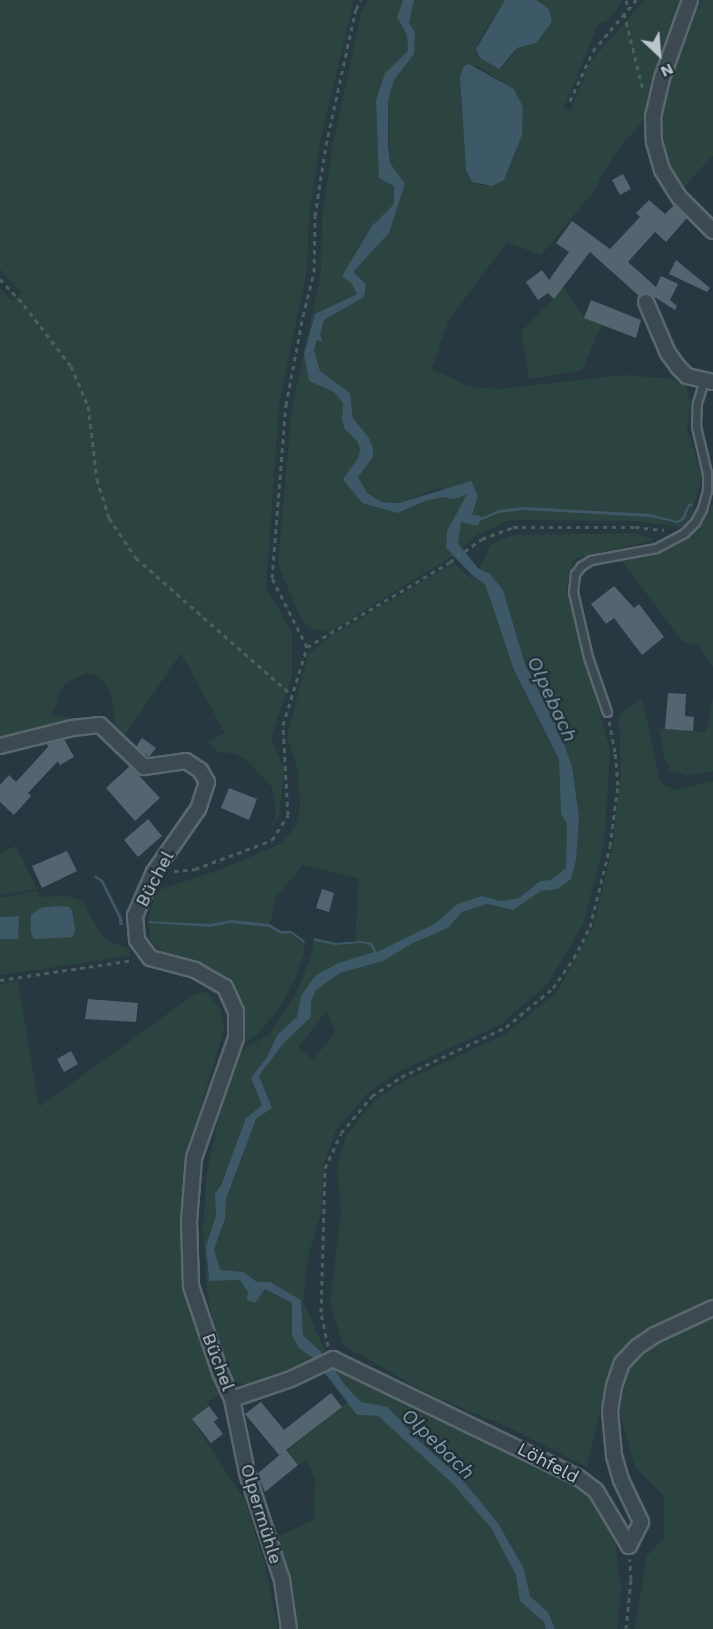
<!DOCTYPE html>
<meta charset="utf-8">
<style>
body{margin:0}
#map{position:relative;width:713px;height:1629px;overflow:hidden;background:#283841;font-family:"Work Sans",sans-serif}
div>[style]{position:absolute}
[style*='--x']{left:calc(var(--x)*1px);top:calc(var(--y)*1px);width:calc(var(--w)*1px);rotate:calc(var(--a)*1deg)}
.green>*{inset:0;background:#2b4440}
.water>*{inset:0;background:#3d5867}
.building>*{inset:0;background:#53656e}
.path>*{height:3px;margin-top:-1.5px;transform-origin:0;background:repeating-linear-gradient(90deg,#4a605d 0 4.5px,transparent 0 9px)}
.roads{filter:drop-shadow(2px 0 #5a676e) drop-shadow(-2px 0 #5a676e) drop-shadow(0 2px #5a676e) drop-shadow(0 -2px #5a676e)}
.service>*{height:7px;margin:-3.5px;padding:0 3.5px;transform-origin:3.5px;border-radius:3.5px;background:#3c4951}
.minor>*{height:14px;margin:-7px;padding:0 7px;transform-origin:7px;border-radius:7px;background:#3c4951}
span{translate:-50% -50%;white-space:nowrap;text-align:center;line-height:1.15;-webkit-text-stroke:4.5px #212f36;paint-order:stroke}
.street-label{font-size:18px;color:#b9c4cb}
.water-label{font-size:20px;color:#7c9bac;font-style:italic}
.north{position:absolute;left:629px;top:24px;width:60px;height:60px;-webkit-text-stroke:4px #212f36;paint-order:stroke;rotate:154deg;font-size:16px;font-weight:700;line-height:24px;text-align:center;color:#b9c4cb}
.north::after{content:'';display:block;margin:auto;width:21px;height:27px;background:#b9c4cb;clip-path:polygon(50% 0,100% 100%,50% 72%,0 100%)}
</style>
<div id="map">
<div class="green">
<i style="clip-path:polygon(0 0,354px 0,320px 142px,309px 215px,307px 270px,279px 404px,266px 588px,292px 632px,292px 676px,271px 737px,284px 770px,279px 815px,272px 830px,276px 809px,272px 787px,247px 760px,232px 753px,217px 752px,208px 742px,225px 733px,181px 653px,123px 738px,117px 731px,112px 699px,105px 682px,94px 674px,87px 673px,73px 679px,61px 688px,52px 715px,82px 720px,58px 724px,0 742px,0 288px,12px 301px,21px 293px,0 269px)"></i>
<i style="clip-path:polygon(368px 0,403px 0,397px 17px,407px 35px,408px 51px,385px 73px,376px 101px,394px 185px,394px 204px,372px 226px,343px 276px,352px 284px,357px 294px,315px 314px,304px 354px,309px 381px,334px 392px,343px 403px,342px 420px,344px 430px,358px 442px,360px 450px,358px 458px,343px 479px,398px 513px,425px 501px,467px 494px,447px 531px,446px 548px,454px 555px,329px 632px,309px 629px,297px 610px,278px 564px,292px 408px,321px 273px,322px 218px,333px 144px,361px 13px)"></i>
<i style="clip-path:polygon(evenodd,414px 0,505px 0,477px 44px,507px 63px,517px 48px,536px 43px,552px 22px,549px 9px,536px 0,621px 0,622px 3px,608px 20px,598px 24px,564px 108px,570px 111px,591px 61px,645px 0,680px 0,657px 67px,646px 117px,613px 156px,593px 192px,541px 255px,507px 242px,448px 321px,432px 369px,468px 386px,498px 389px,624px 375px,673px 379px,686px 387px,691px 401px,687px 429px,702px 476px,691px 517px,681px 527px,635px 521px,511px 520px,478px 534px,461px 549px,458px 544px,461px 521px,480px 521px,499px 513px,523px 510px,649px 517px,670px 523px,684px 520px,690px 506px,688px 504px,682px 518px,677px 521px,650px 514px,591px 512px,498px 510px,480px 519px,471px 515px,478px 496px,439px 488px,399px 503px,382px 502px,367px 493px,358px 477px,372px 457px,373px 448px,369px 438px,353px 418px,350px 393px,320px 371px,314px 351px,323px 320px,364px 297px,352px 272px,389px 233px,405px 184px,390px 163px,388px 101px,394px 80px,414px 54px,409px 23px,414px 0,475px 65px,514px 89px,523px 107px,522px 135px,506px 175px,492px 186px,477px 185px,468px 176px,466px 170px,461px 94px,475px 65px)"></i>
<i style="clip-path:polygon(701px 0,713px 0,713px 155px,682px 190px,670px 172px,662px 140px,661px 114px,672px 74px)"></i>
<i style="clip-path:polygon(564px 288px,584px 317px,602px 324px,582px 370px,529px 379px,521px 332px)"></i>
<i style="clip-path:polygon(713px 504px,713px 667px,698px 645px,683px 642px,622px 561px,659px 553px,681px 543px,700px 526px)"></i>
<i style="clip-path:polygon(evenodd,634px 533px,655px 540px,574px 559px,566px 587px,610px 750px,604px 844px,583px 925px,548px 983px,502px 1024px,398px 1072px,369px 1092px,336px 1130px,323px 1166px,321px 1212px,308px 1256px,303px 1301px,325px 1351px,322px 1353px,303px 1335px,301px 1300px,270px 1282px,257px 1282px,243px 1272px,220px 1270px,214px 1249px,225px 1219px,226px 1199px,256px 1119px,272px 1108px,259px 1077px,283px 1044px,311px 1017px,311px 1002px,316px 990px,340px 973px,383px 961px,413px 943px,448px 928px,462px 912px,487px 904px,513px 910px,541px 891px,571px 879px,561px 735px,525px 664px,503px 590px,490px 574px,479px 569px,491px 544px,513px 535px,634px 533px,327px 1010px,335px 1032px,313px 1060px,298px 1048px,327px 1010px)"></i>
<i style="clip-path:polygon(454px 563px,471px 578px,473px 576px,485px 584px,514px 670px,559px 759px,561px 814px,567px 824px,566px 868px,551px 880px,540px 881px,519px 898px,500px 901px,482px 896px,457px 904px,436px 923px,377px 952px,372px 943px,355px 941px,359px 878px,303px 865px,276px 897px,270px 924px,231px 920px,210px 924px,148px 921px,156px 891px,219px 870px,283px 843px,297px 823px,300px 805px,298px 769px,287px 737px,308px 655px,331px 636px)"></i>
<i style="clip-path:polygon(713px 697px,713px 771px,688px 776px,671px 771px,665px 759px,659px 729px,706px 732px)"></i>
<i style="clip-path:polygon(642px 698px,660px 781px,665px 786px,677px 790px,713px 781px,713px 1301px,658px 1326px,629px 1345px,614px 1363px,605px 1389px,587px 1467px,510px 1428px,429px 1394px,343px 1345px,330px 1303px,341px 1214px,337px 1167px,347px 1134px,375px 1100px,404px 1081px,506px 1034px,557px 992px,593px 928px,613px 846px,621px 770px,619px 715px)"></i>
<i style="clip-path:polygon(16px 846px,37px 889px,0 895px,0 853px)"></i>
<i style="clip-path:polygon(37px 891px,41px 897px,67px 896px,82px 901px,101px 933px,109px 942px,130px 949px,130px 956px,0 975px,0 898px)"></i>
<i style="clip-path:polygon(149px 923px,210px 927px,231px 923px,269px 927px,281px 934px,291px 933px,305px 943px,304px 954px,296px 977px,278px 1010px,257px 1034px,240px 1046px,243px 1036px,238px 1006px,230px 989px,167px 957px,150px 940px)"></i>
<i style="clip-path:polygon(314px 941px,335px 945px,361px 943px,370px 945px,374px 952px,338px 963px,301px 996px,297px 1017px,277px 1035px,267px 1057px,251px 1078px,262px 1104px,215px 1194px,216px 1216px,206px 1246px,209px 1281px,240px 1280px,248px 1292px,265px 1289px,292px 1303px,292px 1336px,299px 1348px,314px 1359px,283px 1374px,247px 1385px,236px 1382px,228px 1373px,218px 1347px,207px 1290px,203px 1231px,206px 1178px,220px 1111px,237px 1054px,270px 1034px,295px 996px,312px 954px)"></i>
<i style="clip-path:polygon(18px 980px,39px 1107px,195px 994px,207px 992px,221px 1010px,224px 1030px,194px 1129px,188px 1190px,200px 1332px,221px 1393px,208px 1402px,209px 1406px,192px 1419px,245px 1501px,265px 1565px,278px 1629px,0 1629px,0 984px)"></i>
<i style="clip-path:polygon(713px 1314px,713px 1629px,635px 1629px,647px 1556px,664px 1537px,664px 1496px,636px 1468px,620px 1415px,621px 1393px,629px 1371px,638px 1356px,662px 1340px)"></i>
<i style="clip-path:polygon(337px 1368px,564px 1476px,585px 1490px,615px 1542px,621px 1590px,617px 1629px,555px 1629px,548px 1612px,530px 1596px,524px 1569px,498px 1523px,462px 1479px,419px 1441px,388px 1407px,361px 1402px,344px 1384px,334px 1369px)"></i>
<i style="clip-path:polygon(348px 1402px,357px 1415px,378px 1416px,453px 1484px,491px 1528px,516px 1575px,521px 1601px,544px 1622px,546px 1629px,296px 1629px,289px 1579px,276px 1537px,314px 1520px,315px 1479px,307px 1460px,298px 1465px,287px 1451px)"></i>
</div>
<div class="water">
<i style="clip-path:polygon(403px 0,414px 0,409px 23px,415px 32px,414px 54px,394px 80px,388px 101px,388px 143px,390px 163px,405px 184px,389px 233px,353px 272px,366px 284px,364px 297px,324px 320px,320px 335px,323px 342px,317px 340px,314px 350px,320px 371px,350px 393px,353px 418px,369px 438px,373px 448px,373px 457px,358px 477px,367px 493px,382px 502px,399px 503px,471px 481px,478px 496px,472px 515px,480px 516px,481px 518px,498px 510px,523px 507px,650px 514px,677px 521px,682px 518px,688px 504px,692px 503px,693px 506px,690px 506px,684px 520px,678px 523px,649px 517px,523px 510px,499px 513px,480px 521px,478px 526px,461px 522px,458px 544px,479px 569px,490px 574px,503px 590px,525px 664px,561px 735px,572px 767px,579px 817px,576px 860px,571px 879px,558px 889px,541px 891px,513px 910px,487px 904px,462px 912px,448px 928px,413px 943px,383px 961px,340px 973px,316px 990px,311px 1002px,311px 1017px,283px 1044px,259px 1076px,272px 1108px,256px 1119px,226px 1199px,225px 1219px,214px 1249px,220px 1270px,243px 1272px,257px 1282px,270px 1282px,301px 1300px,303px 1335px,322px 1353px,314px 1359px,299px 1348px,292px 1336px,292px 1303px,265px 1289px,255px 1303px,247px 1300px,248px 1292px,240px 1280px,209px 1281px,206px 1246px,216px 1216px,215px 1194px,222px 1183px,246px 1118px,262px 1105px,251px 1078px,267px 1057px,277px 1035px,297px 1017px,301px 996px,315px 976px,338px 963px,374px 952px,370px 945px,361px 943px,335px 945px,314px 941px,314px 938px,336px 943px,361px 941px,372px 943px,377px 952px,436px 923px,457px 904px,482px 896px,500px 901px,519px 898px,540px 881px,551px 880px,566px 868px,567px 824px,561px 814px,559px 759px,514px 670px,485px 584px,473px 576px,446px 548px,447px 531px,467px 494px,454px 499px,444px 497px,425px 501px,398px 513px,362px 503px,343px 479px,358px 458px,360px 450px,358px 442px,345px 430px,342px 420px,343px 403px,334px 392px,309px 381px,304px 354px,315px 314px,357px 294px,352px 284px,342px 276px,372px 226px,394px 204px,394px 186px,379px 178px,376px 100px,385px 73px,408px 51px,407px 35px,397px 17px)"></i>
<i style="clip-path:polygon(505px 0,536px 0,549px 9px,552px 22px,536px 43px,517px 48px,499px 69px,480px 58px,476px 49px)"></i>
<i style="clip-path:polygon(469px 64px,514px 89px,523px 107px,522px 135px,504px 180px,492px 186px,472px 182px,466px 170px,460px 77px,464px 66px)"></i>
<i style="clip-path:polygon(95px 875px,103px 880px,122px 918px,123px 925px,119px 925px,119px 919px,101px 882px,94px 877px)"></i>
<i style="clip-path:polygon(55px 906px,69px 907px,72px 911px,75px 930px,73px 937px,34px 939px,31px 932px,31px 915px,40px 908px)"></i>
<i style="clip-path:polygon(19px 916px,18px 939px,0 939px,0 917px)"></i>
<i style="clip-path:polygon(231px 920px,270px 924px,281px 931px,291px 931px,305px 941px,304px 943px,291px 933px,281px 934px,269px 927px,231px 923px,210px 927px,149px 923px,148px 921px,210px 924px)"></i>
<i style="clip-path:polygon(334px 1369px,344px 1384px,361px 1402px,388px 1407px,419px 1441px,462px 1479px,498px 1523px,524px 1569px,530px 1596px,548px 1612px,555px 1629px,546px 1629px,544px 1622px,520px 1601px,516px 1575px,491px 1528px,453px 1484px,378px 1416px,357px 1415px,324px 1372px)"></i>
</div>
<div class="building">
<i style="clip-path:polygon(623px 174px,631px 189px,620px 195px,612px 180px)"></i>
<i style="clip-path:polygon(649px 200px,665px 214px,674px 205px,687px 218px,666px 242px,655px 232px,628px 262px,656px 287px,661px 276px,678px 284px,670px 300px,677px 306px,675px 310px,648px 293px,639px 296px,590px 252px,554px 299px,548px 293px,538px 300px,526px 282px,542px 270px,549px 280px,569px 252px,556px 243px,572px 221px,610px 249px,640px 217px,636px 213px)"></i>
<i style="clip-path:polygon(676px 260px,710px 288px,707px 292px,669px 274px)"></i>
<i style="clip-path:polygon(591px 300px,641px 320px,636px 338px,584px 318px)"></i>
<i style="clip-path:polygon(614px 586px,634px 608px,639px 604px,664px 637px,642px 655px,614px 618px,606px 624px,591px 604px)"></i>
<i style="clip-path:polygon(668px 693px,686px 694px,685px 716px,694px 717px,693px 731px,665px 729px)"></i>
<i style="clip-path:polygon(142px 738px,156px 748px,149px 757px,136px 747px)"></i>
<i style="clip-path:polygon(64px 739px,74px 757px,60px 765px,58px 761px,28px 793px,31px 796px,14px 815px,0 802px,0 785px,9px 775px,16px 782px,48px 747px,47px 744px)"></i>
<i style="clip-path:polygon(130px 766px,160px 798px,135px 821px,106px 788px)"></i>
<i style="clip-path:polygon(229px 788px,257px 799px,249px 820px,221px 808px)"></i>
<i style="clip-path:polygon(148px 819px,162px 836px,138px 857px,124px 840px)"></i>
<i style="clip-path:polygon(67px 851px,77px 871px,42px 888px,32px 866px)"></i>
<i style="clip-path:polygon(322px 889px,334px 893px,329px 912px,316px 908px)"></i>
<i style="clip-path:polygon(88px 999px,138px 1003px,136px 1022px,85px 1019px)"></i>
<i style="clip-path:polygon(71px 1051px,78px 1064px,64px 1072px,57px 1059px)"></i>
<i style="clip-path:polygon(331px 1393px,342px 1407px,286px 1450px,298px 1465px,265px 1492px,257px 1474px,283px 1452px,279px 1455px,245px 1414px,261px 1402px,284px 1430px)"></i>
<i style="clip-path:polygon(209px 1406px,218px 1418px,214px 1422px,223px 1434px,211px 1443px,192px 1419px)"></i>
</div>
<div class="path">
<i style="--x:626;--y:0;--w:9;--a:77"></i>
<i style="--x:624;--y:13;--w:79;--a:76.1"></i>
<i style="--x:570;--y:101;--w:55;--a:-65.3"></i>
<i style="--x:593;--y:51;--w:67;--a:-49.9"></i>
<i style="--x:0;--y:279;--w:35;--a:47"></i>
<i style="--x:24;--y:305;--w:77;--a:52.4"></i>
<i style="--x:71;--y:366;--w:43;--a:67"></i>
<i style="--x:88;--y:406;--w:74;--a:83"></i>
<i style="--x:97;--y:479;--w:41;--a:72.9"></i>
<i style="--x:109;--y:518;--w:48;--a:56"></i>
<i style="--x:136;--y:558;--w:206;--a:41.3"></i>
<i style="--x:307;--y:647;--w:77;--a:-116.9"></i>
<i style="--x:272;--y:578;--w:174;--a:-85.4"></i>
<i style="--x:286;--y:405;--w:91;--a:-79.2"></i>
<i style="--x:303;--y:316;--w:45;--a:-76"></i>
<i style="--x:314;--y:272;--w:56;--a:-89"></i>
<i style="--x:315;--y:216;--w:72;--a:-81.2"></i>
<i style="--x:326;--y:145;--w:139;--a:-77.6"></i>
<i style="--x:356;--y:9;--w:10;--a:-61"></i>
<i style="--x:174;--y:871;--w:21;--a:-5"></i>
<i style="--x:195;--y:869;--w:82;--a:-20.6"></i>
<i style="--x:272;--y:840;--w:30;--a:-57"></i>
<i style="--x:288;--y:815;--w:90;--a:-93.2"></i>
<i style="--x:283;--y:725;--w:82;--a:-72.9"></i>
<i style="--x:307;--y:647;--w:166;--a:-30.7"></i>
<i style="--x:450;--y:562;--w:39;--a:-36"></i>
<i style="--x:482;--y:539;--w:33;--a:-21"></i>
<i style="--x:513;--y:527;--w:122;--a:0"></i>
<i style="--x:635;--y:527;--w:29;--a:6"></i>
<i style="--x:0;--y:980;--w:135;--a:-8.5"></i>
<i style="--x:328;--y:1346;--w:35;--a:-102"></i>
<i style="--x:321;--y:1312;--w:144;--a:-88.4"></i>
<i style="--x:325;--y:1168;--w:38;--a:-65"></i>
<i style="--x:341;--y:1133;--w:48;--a:-50"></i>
<i style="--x:372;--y:1096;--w:35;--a:-33"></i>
<i style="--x:401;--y:1077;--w:116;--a:-25.5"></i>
<i style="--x:506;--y:1027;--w:61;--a:-39.7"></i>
<i style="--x:553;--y:988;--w:37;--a:-55"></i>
<i style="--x:574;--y:958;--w:35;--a:-63"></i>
<i style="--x:590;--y:927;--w:83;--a:-76.1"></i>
<i style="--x:610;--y:846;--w:62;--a:-82.5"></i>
<i style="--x:618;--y:785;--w:33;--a:-95"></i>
<i style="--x:615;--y:752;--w:31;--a:-101"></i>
<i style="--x:626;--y:1629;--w:50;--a:-84.3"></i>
<i style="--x:631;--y:1579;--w:20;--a:-93"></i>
</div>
<div class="roads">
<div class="service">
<i style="--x:607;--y:712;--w:58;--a:-109.1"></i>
<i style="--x:588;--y:657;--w:67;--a:-103"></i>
<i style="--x:573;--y:592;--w:18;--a:-84"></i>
<i style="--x:575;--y:574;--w:10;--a:-53"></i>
<i style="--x:581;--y:566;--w:12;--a:-31"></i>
<i style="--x:591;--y:560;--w:66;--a:-10.5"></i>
<i style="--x:656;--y:548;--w:32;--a:-28"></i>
<i style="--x:684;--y:533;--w:16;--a:-45"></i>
<i style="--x:695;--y:522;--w:15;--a:-62"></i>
<i style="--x:702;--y:509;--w:20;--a:-75"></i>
<i style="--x:707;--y:490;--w:17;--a:-90"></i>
<i style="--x:707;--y:473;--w:48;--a:-103.2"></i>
<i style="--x:696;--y:426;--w:23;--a:-88"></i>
<i style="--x:697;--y:403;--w:24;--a:-73"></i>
</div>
<div class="minor">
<i style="--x:690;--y:0;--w:83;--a:109.7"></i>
<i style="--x:662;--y:78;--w:40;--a:103"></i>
<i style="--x:653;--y:117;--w:25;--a:88"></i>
<i style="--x:654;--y:142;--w:29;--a:74"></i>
<i style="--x:662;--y:170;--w:32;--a:58"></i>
<i style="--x:679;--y:197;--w:48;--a:45"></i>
<i style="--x:646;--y:302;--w:56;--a:66.7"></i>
<i style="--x:668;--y:353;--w:17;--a:54"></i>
<i style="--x:678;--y:367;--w:13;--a:45"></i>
<i style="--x:687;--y:376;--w:27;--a:13"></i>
<i style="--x:0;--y:746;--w:74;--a:-14"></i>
<i style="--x:72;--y:728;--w:28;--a:-6"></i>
<i style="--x:100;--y:725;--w:61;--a:43.7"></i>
<i style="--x:144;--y:767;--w:42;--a:-8.1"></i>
<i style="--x:186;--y:761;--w:17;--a:33"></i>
<i style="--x:200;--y:770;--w:14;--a:60"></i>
<i style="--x:207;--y:782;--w:28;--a:108"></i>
<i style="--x:198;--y:809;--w:77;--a:124.9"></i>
<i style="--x:154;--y:872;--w:48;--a:113.4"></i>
<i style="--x:135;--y:916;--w:24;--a:85"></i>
<i style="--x:137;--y:940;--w:22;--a:54"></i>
<i style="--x:150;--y:958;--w:47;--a:14.9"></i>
<i style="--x:195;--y:970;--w:34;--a:30"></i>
<i style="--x:225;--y:987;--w:27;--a:66"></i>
<i style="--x:236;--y:1012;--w:26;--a:90"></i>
<i style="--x:236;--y:1038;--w:127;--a:109.3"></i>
<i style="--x:194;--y:1158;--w:63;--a:94.5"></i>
<i style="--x:189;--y:1221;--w:65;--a:88.2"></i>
<i style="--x:191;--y:1286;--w:91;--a:71.4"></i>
<i style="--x:220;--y:1372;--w:30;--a:66"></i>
<i style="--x:232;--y:1399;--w:76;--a:78.5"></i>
<i style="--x:247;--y:1473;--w:113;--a:71.9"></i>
<i style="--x:282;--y:1580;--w:49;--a:81.9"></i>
<i style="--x:232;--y:1399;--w:62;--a:-18.7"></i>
<i style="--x:291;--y:1379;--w:47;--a:-25.5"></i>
<i style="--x:333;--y:1359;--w:273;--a:25.8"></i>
<i style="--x:579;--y:1478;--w:21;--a:37"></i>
<i style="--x:596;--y:1491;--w:64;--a:59"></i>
<i style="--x:629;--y:1546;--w:27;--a:-63"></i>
<i style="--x:641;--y:1522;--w:47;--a:-115.5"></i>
<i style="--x:621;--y:1480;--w:26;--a:-106"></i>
<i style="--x:614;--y:1455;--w:44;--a:-95.2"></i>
<i style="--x:610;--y:1411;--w:25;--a:-81"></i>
<i style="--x:614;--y:1386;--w:24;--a:-71"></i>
<i style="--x:622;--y:1363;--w:22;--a:-47"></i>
<i style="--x:637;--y:1347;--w:22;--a:-34"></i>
<i style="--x:655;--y:1335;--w:64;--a:-25"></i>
</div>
</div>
<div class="street-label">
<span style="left:155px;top:879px;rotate:-62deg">Büchel</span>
<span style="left:218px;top:1362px;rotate:69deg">Büchel</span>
<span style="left:548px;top:1463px;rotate:28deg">Löhfeld</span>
<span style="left:261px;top:1514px;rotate:73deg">Olpermühle</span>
</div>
<div class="water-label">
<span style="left:552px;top:699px;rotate:65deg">Olpebach</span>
<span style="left:438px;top:1444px;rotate:44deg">Olpebach</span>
</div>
<div class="north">N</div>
</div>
